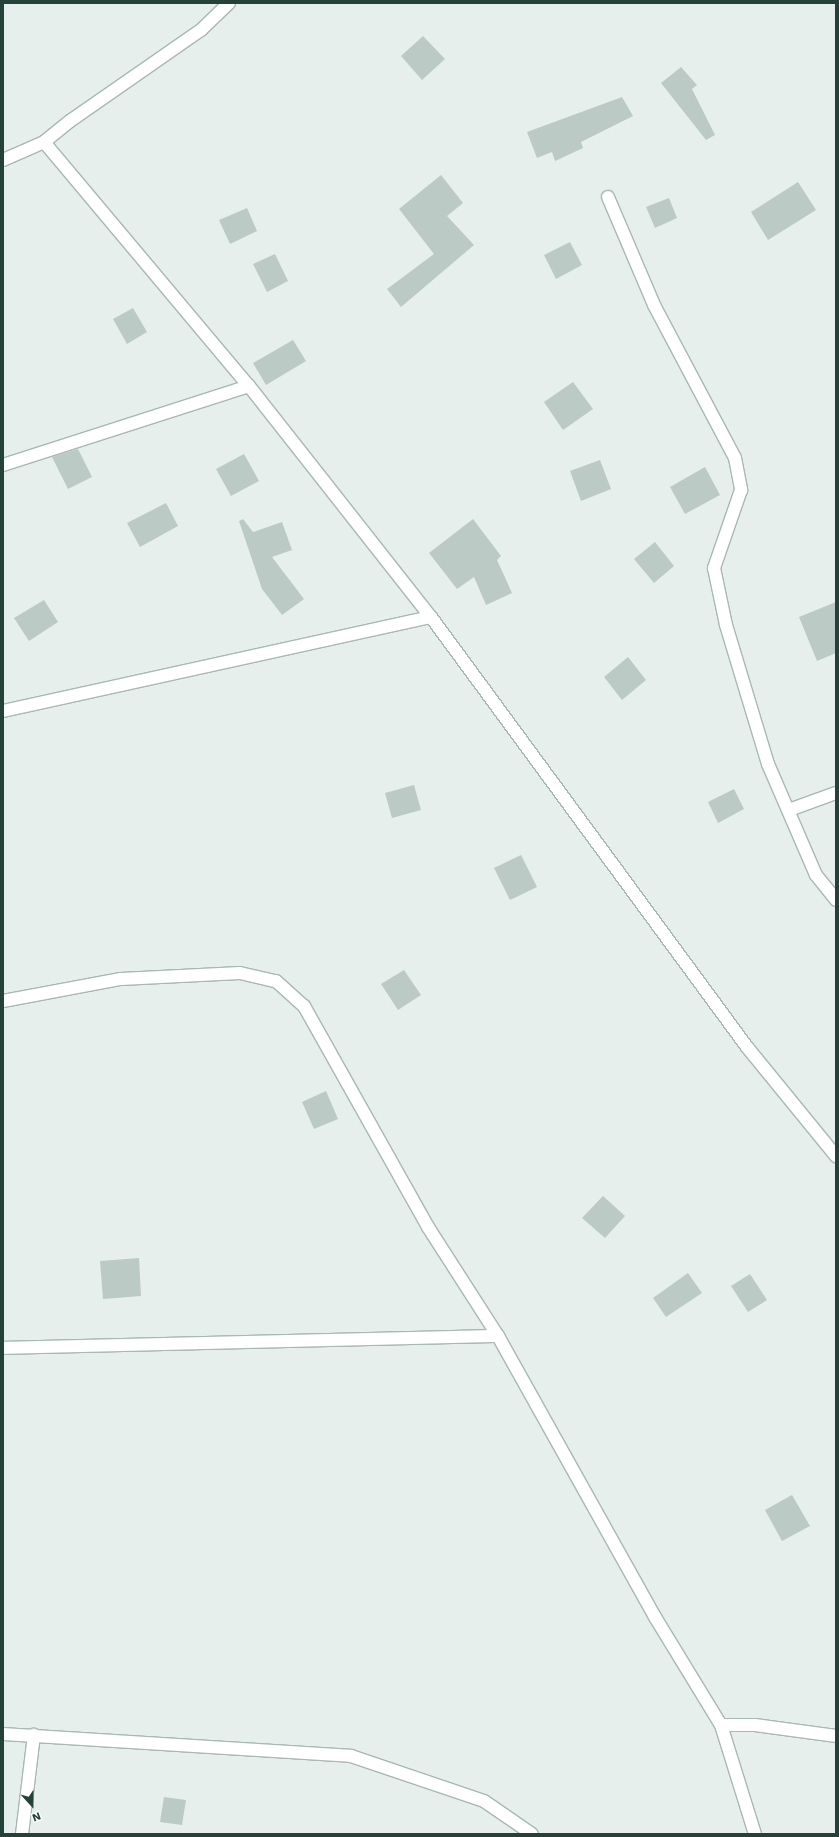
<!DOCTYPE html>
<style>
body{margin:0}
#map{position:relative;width:839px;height:1837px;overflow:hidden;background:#e6efeb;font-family:"Work Sans",sans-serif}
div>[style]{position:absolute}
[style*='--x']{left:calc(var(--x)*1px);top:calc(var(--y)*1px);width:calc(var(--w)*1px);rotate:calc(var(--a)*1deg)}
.building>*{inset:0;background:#bbcac4}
.roads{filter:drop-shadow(1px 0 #a8b8b2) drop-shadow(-1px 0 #a8b8b2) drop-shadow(0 1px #a8b8b2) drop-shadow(0 -1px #a8b8b2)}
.minor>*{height:12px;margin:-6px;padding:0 6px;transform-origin:6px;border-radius:6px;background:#fff}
span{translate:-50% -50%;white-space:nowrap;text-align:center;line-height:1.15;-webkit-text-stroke:4px #f7fbf9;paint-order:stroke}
.frame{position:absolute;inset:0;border:4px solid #24423a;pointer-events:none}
.north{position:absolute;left:12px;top:1785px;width:40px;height:40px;-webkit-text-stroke:3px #f7fbf9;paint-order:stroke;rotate:159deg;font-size:11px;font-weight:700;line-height:16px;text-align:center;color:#24423a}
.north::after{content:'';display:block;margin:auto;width:14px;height:18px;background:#24423a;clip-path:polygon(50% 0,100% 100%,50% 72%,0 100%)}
</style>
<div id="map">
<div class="building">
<i style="clip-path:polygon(423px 36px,445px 59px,422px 80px,401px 56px)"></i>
<i style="clip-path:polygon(681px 67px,697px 85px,692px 89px,715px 135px,706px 140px,661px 83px)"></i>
<i style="clip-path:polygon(622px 97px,633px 116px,581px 142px,583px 148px,555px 161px,552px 152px,537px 158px,527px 132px)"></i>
<i style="clip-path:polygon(441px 175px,463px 203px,447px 216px,474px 245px,401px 307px,387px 289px,434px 254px,399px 209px)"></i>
<i style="clip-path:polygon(798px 182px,816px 210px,768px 240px,751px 212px)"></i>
<i style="clip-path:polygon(669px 198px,677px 218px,655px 228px,646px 207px)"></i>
<i style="clip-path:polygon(247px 208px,257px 231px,230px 244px,219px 220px)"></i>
<i style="clip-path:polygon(570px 242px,582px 265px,556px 279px,544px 255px)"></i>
<i style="clip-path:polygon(275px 254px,288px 281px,267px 292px,253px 264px)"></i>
<i style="clip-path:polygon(133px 308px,147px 332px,127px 344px,113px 319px)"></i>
<i style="clip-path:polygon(293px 340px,306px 361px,266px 385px,253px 363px)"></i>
<i style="clip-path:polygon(573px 382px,593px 409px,563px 430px,544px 402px)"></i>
<i style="clip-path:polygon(78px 449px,92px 477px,68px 489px,52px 457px)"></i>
<i style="clip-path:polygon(244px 454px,259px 481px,231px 496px,216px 469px)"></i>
<i style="clip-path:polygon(600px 460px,611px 489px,581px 501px,570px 471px)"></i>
<i style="clip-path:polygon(705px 467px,720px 495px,685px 514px,670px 487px)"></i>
<i style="clip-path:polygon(166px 503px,178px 526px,140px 547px,127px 523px)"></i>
<i style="clip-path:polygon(243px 519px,253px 532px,282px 522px,292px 550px,272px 557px,304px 599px,282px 615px,262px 589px,239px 521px)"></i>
<i style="clip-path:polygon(473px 519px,501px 556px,497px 560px,512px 593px,486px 605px,474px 577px,457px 589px,429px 553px)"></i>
<i style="clip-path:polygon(655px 542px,674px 566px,654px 583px,634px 559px)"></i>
<i style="clip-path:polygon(44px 600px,58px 622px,29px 641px,14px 618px)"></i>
<i style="clip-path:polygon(836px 602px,836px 653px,817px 661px,799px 617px)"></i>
<i style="clip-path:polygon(628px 657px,646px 680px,622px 700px,604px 677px)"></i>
<i style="clip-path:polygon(414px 785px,421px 810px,392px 818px,385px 793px)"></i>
<i style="clip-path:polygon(734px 789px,744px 809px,718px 823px,708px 802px)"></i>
<i style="clip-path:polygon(521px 855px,537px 887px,510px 900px,494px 868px)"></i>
<i style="clip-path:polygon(404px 970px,421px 995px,398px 1010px,381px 984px)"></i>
<i style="clip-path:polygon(326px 1091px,338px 1119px,314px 1129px,302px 1102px)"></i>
<i style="clip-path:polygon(603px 1196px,625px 1216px,605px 1238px,582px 1218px)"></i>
<i style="clip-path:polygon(139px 1258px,141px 1296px,103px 1299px,100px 1261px)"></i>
<i style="clip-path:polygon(688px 1273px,702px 1293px,666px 1317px,653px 1298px)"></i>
<i style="clip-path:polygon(750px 1274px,767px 1300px,748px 1312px,731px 1286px)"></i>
<i style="clip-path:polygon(792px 1495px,810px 1526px,782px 1541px,765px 1510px)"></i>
<i style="clip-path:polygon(164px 1797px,186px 1800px,182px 1825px,160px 1822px)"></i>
</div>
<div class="roads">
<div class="minor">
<i style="--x:44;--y:142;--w:319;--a:50"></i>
<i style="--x:249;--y:386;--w:294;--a:51.8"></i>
<i style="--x:431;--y:617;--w:534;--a:53.69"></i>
<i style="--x:747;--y:1047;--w:141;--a:50.8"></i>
<i style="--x:3;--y:160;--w:45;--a:-23.7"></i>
<i style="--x:44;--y:142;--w:33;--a:-39"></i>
<i style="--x:70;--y:121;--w:160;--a:-34.8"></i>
<i style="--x:201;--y:30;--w:39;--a:-44"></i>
<i style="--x:608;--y:197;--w:117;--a:66.9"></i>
<i style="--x:654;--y:305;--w:173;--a:62.1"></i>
<i style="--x:735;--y:458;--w:33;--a:79"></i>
<i style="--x:741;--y:490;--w:83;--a:109.1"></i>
<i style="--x:714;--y:568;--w:58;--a:78.1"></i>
<i style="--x:726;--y:625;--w:145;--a:73.2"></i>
<i style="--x:768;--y:764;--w:121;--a:66.6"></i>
<i style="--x:816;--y:875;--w:32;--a:51"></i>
<i style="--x:3;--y:465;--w:258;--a:-17.8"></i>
<i style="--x:3;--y:711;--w:438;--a:-12.4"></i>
<i style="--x:789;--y:810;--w:50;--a:-19.9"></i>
<i style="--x:3;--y:1001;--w:120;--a:-10.6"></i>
<i style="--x:121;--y:979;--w:119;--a:-2.9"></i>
<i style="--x:240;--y:973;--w:37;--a:13"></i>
<i style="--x:276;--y:981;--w:38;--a:42"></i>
<i style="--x:304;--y:1006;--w:253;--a:60.7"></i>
<i style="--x:428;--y:1227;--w:130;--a:57.3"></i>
<i style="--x:498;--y:1336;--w:322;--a:60.8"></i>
<i style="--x:655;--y:1617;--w:127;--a:58.6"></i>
<i style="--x:721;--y:1725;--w:114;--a:72.7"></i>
<i style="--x:3;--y:1348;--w:495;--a:-1.4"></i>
<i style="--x:721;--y:1725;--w:34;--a:0"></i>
<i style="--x:755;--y:1725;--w:82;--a:7.7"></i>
<i style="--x:3;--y:1734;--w:349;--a:3.6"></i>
<i style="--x:351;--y:1756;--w:140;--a:18.7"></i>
<i style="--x:484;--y:1801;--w:58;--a:34.5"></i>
<i style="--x:22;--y:1834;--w:100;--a:-83.1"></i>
</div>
</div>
<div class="frame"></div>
<div class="north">N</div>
</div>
